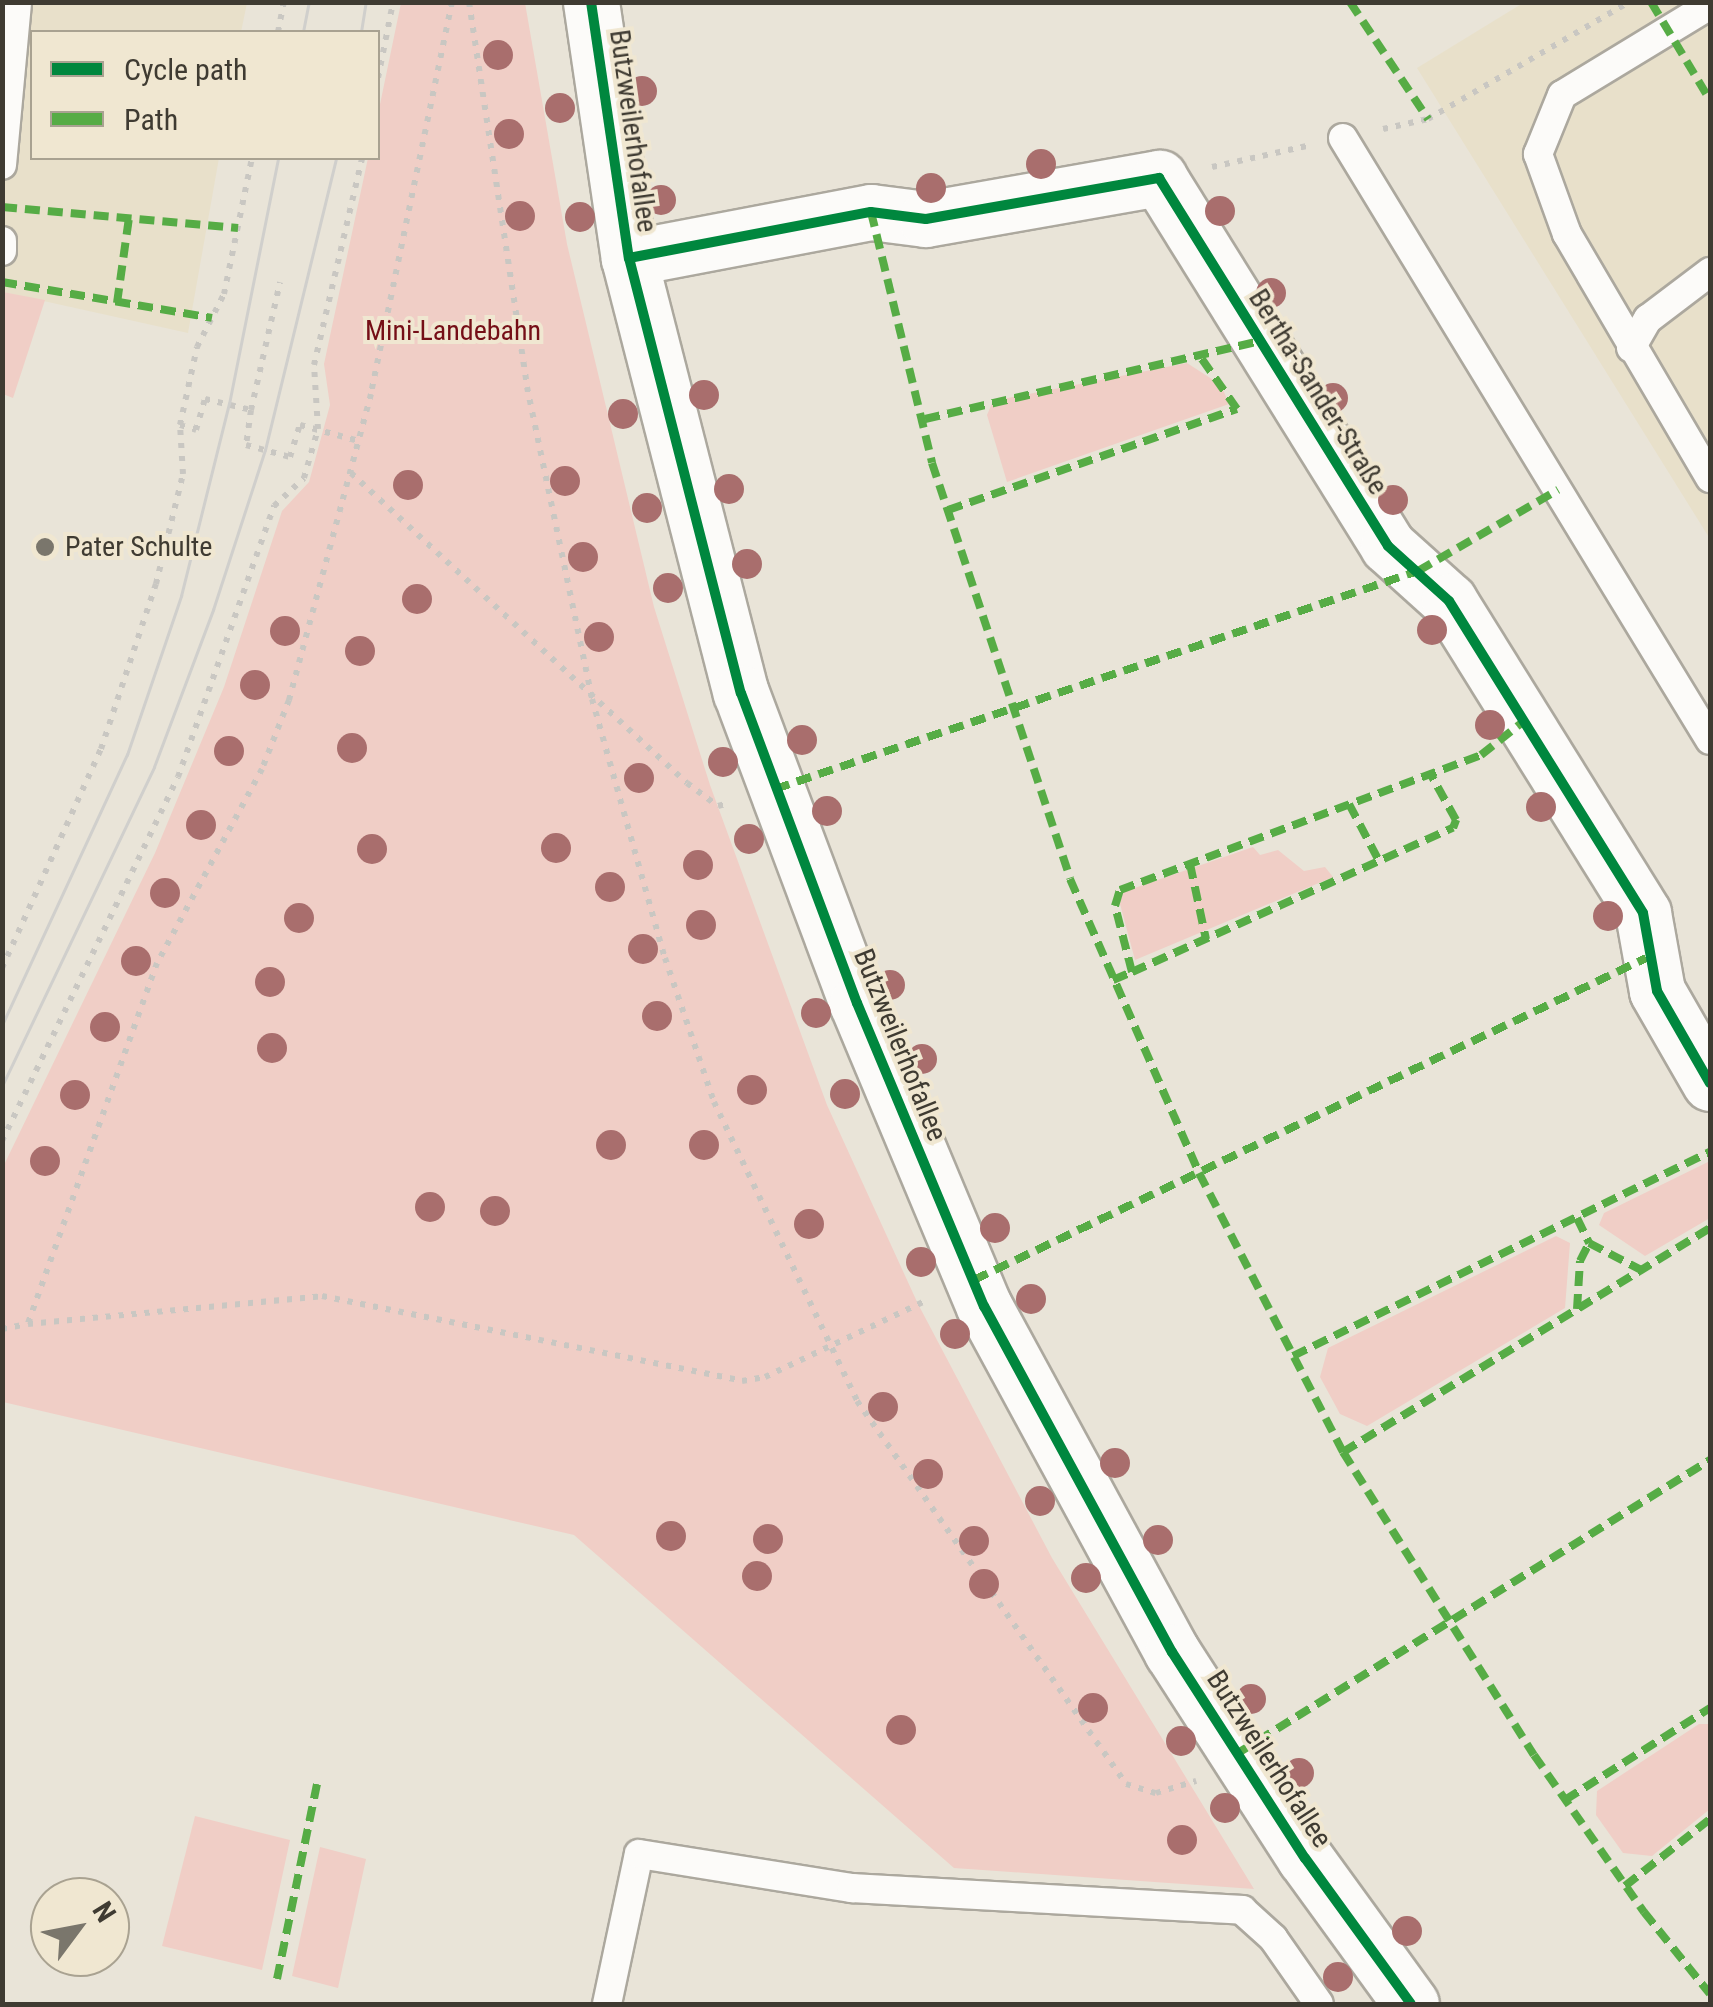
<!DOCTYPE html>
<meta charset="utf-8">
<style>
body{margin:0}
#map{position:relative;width:1713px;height:2007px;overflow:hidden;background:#e9e4d8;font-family:"Roboto Condensed",sans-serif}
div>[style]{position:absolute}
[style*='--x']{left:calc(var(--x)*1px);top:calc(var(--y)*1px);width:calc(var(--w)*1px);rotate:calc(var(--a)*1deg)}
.built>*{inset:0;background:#e8e0ca}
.green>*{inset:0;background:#f0cec6}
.path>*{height:6px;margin-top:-3px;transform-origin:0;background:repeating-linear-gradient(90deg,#c9c7c2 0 5px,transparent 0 13px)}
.roads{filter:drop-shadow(2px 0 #aca89e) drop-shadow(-2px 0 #aca89e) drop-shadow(0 2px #aca89e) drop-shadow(0 -2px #aca89e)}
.service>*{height:28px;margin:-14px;padding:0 14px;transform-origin:14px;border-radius:14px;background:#fcfbf9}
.minor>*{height:55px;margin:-27.5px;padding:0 27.5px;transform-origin:27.5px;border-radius:27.5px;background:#fcfbf9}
.tram>*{height:2.5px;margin:-1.25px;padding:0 1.25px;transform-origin:1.25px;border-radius:1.25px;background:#d0cfcc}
.quiet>*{height:8px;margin-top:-4px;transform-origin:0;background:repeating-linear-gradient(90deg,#56ac45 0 15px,transparent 0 23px)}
.cycleway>*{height:10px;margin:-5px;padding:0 5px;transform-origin:5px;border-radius:5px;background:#00873e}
.trees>*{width:30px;height:30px;margin:-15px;border-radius:50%;background:#a96e6d}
.dots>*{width:28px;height:28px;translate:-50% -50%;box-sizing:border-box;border:5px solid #f0e7d1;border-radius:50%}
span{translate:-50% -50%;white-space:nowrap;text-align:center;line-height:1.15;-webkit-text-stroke:8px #f0e7d1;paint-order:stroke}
.street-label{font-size:28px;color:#3f3b32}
.park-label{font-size:28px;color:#750e16}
.poi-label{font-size:28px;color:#3f3b32}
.left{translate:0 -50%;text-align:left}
.frame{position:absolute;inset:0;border:5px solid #3f3b32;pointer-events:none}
.legend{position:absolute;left:30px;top:30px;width:350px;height:130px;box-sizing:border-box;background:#f0e7d1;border:2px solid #a9a291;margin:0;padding:12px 18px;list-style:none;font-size:30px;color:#3f3b32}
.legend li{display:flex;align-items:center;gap:20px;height:50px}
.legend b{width:50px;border:2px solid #a9a291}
.north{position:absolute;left:30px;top:1877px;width:100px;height:100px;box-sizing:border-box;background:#f0e7d1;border:2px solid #a9a291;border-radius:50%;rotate:58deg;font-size:28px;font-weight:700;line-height:40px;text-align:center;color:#3f3b32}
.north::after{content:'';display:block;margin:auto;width:35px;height:45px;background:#7a766c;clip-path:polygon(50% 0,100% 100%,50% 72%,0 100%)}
</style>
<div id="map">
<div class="built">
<i style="clip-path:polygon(3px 3px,247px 3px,241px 32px,32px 32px,32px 158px,219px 158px,188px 333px,3px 292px)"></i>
<i style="clip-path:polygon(1523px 3px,1710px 3px,1710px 539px,1417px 68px)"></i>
</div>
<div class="green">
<i style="clip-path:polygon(401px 3px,525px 3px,567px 244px,654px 607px,710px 785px,827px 1105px,918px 1304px,1052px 1558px,1254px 1889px,954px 1868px,574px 1535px,3px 1402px,3px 1167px,155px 853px,224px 687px,282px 511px,309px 482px,330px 405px,324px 364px,368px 158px,378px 158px,378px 114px)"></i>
<i style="clip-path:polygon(3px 292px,45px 300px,13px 398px,3px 394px)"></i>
<i style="clip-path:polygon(1187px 363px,1221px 385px,1229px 404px,1007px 482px,987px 415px,993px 401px)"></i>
<i style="clip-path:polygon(1253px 847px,1260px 855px,1278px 850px,1304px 871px,1325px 867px,1333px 877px,1135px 960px,1120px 904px,1123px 892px)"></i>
<i style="clip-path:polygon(1710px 1161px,1710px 1218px,1645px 1256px,1599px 1225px,1604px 1213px)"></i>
<i style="clip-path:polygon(1556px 1236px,1570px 1243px,1565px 1308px,1367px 1426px,1340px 1414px,1320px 1377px,1328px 1348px)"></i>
<i style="clip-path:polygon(1699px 1724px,1710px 1724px,1710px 1809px,1652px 1856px,1623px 1853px,1596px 1815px,1597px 1791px)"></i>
<i style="clip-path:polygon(195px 1816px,290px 1840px,262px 1970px,162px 1946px)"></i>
<i style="clip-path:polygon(320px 1847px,366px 1859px,338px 1988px,292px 1976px)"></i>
</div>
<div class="path">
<i style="--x:452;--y:2;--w:400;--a:101.7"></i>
<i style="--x:371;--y:394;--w:317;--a:105"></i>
<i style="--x:289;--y:700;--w:74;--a:111.4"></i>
<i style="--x:262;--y:769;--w:221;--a:118.4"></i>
<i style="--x:157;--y:963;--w:383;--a:109.7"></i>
<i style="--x:28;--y:1324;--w:295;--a:-5.4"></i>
<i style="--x:322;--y:1296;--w:429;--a:11.4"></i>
<i style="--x:742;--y:1381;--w:23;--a:-10"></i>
<i style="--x:765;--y:1377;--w:179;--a:-25.4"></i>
<i style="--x:469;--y:2;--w:389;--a:81.4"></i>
<i style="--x:527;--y:387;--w:319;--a:78.2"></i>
<i style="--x:592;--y:699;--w:269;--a:74.3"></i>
<i style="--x:665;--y:958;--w:152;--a:71.2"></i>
<i style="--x:714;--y:1102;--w:331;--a:64.4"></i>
<i style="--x:857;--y:1401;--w:468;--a:54.9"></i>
<i style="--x:1126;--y:1784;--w:31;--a:17"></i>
<i style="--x:1156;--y:1793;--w:42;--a:-16.7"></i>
<i style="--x:278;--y:32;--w:31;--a:-79"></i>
<i style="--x:378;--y:78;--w:77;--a:-78.8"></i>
<i style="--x:1383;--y:129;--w:46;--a:-12.5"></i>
<i style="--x:1428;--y:119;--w:233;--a:-30.2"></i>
<i style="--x:1212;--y:167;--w:97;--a:-12.5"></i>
<i style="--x:251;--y:410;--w:35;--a:98"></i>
<i style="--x:246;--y:445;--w:46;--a:15.3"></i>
<i style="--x:290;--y:457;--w:34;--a:-73"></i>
<i style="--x:300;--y:425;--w:61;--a:15.2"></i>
<i style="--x:180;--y:425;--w:17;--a:17"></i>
<i style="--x:196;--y:430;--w:32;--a:-74"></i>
<i style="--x:205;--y:399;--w:47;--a:13.4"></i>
<i style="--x:251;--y:410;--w:131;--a:-77.2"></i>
<i style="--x:351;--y:473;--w:457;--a:42.7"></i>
<i style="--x:687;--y:783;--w:39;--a:37"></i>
<i style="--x:718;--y:806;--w:11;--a:-15"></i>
<i style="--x:2;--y:968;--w:240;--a:-65.7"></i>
<i style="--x:101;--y:749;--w:174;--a:-71.6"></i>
<i style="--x:156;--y:584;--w:113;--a:-76.2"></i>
<i style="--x:183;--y:474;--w:49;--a:-93.5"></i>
<i style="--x:180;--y:425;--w:80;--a:-77.7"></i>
<i style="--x:197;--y:347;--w:59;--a:-63"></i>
<i style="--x:224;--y:294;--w:139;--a:-78.4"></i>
<i style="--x:2;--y:1141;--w:404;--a:-64.2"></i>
<i style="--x:178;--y:777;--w:288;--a:-70.5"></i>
<i style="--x:274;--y:506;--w:41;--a:-43"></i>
<i style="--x:304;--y:478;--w:51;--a:-74.1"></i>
<i style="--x:318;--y:429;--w:64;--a:-93.6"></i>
<i style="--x:314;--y:365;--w:212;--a:-76.9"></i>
<i style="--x:2;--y:1329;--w:26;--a:-11"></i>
</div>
<div class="roads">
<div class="service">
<i style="--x:1710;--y:5;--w:173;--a:148.7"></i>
<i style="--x:1562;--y:95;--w:64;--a:112.1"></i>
<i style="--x:1538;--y:154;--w:85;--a:70.1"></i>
<i style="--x:1567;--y:234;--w:283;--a:59.6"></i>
<i style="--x:1343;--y:138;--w:705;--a:58.63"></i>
<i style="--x:2;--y:165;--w:164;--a:-84.7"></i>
<i style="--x:2;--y:241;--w:10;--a:90"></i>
<i style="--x:1631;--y:348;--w:34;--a:-60"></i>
<i style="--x:1648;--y:319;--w:78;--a:-37.2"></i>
<i style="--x:607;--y:2004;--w:153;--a:-78"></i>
<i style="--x:639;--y:1854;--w:216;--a:9.1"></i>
<i style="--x:852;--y:1888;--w:391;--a:3.2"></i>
<i style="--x:1242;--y:1910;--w:42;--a:42.1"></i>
<i style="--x:1273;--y:1938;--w:80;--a:55.1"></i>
</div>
<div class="minor">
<i style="--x:591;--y:2;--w:259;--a:81.6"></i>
<i style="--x:629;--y:258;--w:449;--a:75.6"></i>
<i style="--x:741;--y:693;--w:331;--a:69.5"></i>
<i style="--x:857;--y:1003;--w:329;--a:67.3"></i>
<i style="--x:984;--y:1306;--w:394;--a:61.5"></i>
<i style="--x:1172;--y:1652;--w:245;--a:57.2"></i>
<i style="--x:1305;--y:1858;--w:180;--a:54"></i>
<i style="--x:629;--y:258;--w:246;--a:-10.8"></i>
<i style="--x:871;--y:212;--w:55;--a:7.3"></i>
<i style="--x:926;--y:219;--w:237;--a:-10"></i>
<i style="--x:1159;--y:178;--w:433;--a:58.1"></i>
<i style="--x:1388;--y:546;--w:82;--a:42"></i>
<i style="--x:1449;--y:601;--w:367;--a:58.1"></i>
<i style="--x:1643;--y:913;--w:79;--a:79.8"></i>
<i style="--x:1657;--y:991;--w:106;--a:60.1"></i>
</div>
</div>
<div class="tram">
<i style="--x:303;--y:32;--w:31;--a:-79"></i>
<i style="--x:361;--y:32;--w:30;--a:-81"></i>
<i style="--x:2;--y:1025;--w:298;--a:-65.2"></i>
<i style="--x:127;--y:755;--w:168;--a:-71.2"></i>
<i style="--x:181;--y:596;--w:198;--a:-76"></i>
<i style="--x:229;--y:404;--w:251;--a:-78.7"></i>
<i style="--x:2;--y:1086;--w:353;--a:-64.5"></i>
<i style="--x:154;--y:767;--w:168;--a:-69.4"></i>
<i style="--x:213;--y:610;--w:168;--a:-72"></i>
<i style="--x:265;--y:450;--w:301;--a:-76.3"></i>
</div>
<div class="quiet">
<i style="--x:1350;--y:2;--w:141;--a:56.3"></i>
<i style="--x:1651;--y:2;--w:114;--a:59"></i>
<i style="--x:2;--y:207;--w:237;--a:5.1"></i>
<i style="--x:871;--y:212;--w:258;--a:76.3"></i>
<i style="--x:932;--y:463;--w:438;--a:71.6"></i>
<i style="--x:1070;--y:879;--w:321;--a:66.3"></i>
<i style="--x:1199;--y:1173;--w:314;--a:62.7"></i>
<i style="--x:1343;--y:1452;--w:358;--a:57.8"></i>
<i style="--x:1534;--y:1755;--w:192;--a:55"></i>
<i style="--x:1644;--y:1912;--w:105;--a:51.2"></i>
<i style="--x:2;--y:282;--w:213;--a:9.7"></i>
<i style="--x:117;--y:303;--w:86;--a:-82"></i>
<i style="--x:925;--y:419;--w:343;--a:-13.1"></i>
<i style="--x:948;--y:510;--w:306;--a:-19.3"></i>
<i style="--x:1237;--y:409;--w:66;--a:-125.1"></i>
<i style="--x:775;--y:789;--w:679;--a:-18.73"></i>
<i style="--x:1418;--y:571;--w:162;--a:-30.1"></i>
<i style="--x:1349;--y:804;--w:64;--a:62.2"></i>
<i style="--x:1190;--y:864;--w:77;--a:78"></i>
<i style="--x:1132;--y:972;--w:352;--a:-24.2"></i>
<i style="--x:1453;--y:828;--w:9;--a:-69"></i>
<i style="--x:1456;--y:820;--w:54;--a:-119"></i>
<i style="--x:1113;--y:980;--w:21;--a:-23"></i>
<i style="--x:1132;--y:972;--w:68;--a:-104.4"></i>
<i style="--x:1115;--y:906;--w:17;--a:-73"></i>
<i style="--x:1120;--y:890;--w:385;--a:-20.5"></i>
<i style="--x:1481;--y:755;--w:55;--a:-38.3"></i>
<i style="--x:1577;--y:1218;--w:28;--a:64"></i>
<i style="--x:1589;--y:1243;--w:59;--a:27.4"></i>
<i style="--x:974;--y:1280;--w:745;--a:-25.6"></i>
<i style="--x:1577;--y:1309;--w:48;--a:-86.4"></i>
<i style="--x:1580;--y:1261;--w:20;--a:-63"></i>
<i style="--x:1293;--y:1356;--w:464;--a:-26.1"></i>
<i style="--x:1343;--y:1452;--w:430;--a:-31.4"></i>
<i style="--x:1238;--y:1753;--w:556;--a:-31.83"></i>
<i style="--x:1565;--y:1800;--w:172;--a:-32.4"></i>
<i style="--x:1625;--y:1886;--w:108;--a:-38.2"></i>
<i style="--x:277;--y:1979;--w:199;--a:-78.4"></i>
</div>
<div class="cycleway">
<i style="--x:591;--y:2;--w:259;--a:81.6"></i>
<i style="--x:629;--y:258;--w:449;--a:75.6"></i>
<i style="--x:741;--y:693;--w:331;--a:69.5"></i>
<i style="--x:857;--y:1003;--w:329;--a:67.3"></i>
<i style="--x:984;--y:1306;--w:394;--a:61.5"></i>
<i style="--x:1172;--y:1652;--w:245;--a:57.2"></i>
<i style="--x:1305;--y:1858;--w:180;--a:54"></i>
<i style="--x:629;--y:258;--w:246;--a:-10.8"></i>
<i style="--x:871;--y:212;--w:55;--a:7.3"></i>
<i style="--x:926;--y:219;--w:237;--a:-10"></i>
<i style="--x:1159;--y:178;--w:433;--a:58.1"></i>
<i style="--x:1388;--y:546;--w:82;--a:42"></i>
<i style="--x:1449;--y:601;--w:367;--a:58.1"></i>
<i style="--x:1643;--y:913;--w:79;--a:79.8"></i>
<i style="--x:1657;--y:991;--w:106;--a:60.1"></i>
</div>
<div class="trees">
<i style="left:498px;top:55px"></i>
<i style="left:642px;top:91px"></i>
<i style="left:560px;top:108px"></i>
<i style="left:509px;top:134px"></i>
<i style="left:1041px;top:164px"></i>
<i style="left:931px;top:188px"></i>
<i style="left:661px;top:200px"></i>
<i style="left:1220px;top:211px"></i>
<i style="left:520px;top:216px"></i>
<i style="left:580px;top:217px"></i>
<i style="left:1271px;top:293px"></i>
<i style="left:704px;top:395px"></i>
<i style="left:1333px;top:398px"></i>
<i style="left:623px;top:414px"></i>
<i style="left:565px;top:481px"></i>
<i style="left:408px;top:485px"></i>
<i style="left:729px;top:489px"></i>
<i style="left:1393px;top:500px"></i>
<i style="left:647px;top:508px"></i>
<i style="left:583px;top:557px"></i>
<i style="left:747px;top:564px"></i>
<i style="left:668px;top:588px"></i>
<i style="left:417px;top:599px"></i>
<i style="left:1432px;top:630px"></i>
<i style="left:285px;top:631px"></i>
<i style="left:599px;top:637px"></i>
<i style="left:360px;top:651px"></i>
<i style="left:255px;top:685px"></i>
<i style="left:1490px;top:725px"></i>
<i style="left:802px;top:740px"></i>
<i style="left:352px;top:748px"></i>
<i style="left:229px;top:751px"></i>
<i style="left:723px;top:762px"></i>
<i style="left:639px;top:778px"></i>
<i style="left:1541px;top:807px"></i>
<i style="left:827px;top:811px"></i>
<i style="left:201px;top:825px"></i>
<i style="left:749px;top:839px"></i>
<i style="left:556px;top:848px"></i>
<i style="left:372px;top:849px"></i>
<i style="left:698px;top:865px"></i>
<i style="left:610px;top:887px"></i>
<i style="left:165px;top:893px"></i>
<i style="left:1608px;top:916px"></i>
<i style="left:299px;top:918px"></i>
<i style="left:701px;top:925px"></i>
<i style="left:643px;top:949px"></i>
<i style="left:136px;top:961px"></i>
<i style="left:270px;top:982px"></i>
<i style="left:890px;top:985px"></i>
<i style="left:816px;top:1013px"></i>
<i style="left:657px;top:1016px"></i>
<i style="left:105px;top:1027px"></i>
<i style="left:272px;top:1048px"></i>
<i style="left:922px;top:1059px"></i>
<i style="left:752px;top:1090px"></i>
<i style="left:845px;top:1094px"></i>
<i style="left:75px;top:1095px"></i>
<i style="left:611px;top:1145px"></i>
<i style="left:704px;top:1145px"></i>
<i style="left:45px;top:1161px"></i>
<i style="left:430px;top:1207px"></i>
<i style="left:495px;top:1211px"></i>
<i style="left:809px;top:1224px"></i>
<i style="left:995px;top:1228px"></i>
<i style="left:921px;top:1262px"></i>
<i style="left:1031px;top:1299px"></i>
<i style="left:955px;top:1334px"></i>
<i style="left:883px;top:1407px"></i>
<i style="left:1115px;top:1463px"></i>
<i style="left:928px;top:1474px"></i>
<i style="left:1040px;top:1501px"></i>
<i style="left:671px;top:1536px"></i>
<i style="left:768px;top:1539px"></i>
<i style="left:1158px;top:1540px"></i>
<i style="left:974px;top:1541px"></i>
<i style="left:757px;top:1576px"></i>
<i style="left:1086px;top:1578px"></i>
<i style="left:984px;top:1584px"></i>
<i style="left:1251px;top:1699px"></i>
<i style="left:1093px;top:1708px"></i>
<i style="left:901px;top:1730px"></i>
<i style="left:1181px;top:1741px"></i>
<i style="left:1299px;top:1773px"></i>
<i style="left:1225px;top:1808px"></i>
<i style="left:1182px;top:1840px"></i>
<i style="left:1407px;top:1931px"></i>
<i style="left:1338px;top:1977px"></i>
</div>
<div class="dots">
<i style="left:45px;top:547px;background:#7a766c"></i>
</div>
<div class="street-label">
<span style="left:633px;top:131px;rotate:82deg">Butzweilerhofallee</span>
<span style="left:1318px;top:392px;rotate:58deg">Bertha-Sander-Straße</span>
<span style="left:900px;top:1045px;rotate:68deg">Butzweilerhofallee</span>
<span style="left:1269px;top:1759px;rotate:57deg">Butzweilerhofallee</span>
</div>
<div class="park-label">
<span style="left:453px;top:331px">Mini-Landebahn</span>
</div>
<div class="poi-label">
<span class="left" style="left:65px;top:547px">Pater Schulte</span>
</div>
<div class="frame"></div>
<ul class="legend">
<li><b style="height:12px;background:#00873e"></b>Cycle path</li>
<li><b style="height:12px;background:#56ac45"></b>Path</li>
</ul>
<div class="north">N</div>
</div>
